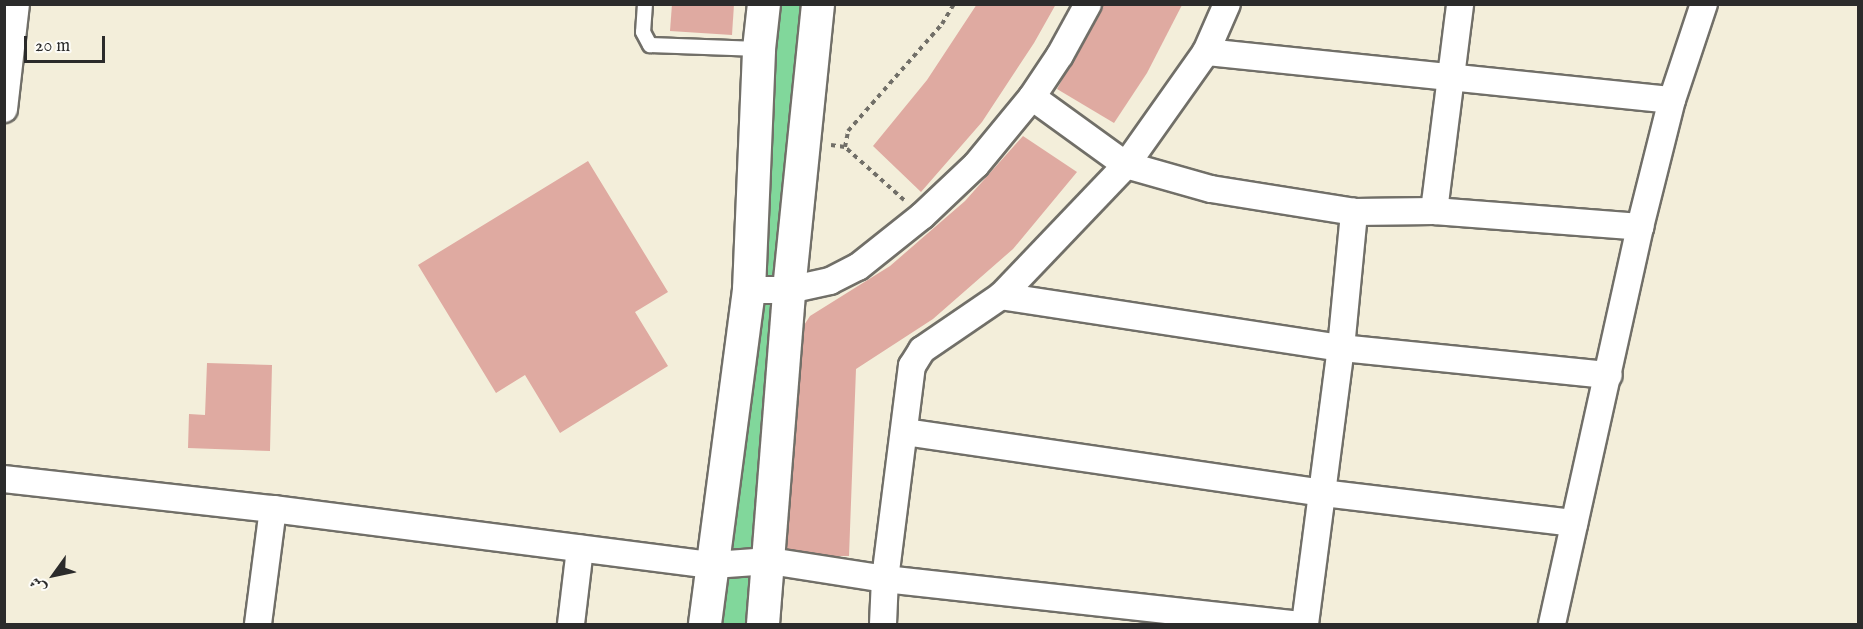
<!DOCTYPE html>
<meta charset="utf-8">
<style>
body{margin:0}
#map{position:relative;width:1863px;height:629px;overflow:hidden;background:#f3eeda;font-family:"IM FELL English",Amiri,serif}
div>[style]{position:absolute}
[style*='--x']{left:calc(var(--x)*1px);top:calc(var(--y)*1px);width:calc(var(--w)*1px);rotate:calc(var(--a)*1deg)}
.green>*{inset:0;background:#81d79b}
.building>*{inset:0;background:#dfaaa1}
.path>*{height:4px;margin-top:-2px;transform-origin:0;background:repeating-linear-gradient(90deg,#716f68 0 4.5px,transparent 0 9px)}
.roads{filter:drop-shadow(2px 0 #716f68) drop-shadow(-2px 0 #716f68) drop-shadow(0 2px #716f68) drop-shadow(0 -2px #716f68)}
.service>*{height:14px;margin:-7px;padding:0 7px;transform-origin:7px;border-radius:7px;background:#fff}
.minor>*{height:26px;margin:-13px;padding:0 13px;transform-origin:13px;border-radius:13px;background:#fff}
.tertiary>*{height:32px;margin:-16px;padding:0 16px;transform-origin:16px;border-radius:16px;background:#fff}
span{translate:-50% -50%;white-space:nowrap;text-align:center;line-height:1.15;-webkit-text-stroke:4.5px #fdfcf7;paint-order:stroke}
.frame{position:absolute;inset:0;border:6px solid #2b2b2b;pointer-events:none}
.north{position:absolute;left:24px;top:545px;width:60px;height:60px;-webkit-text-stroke:4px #fdfcf7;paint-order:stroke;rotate:237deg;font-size:16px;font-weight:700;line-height:24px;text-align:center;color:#2b2b2b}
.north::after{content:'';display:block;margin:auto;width:21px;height:27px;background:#2b2b2b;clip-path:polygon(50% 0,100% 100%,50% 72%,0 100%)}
.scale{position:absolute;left:24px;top:36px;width:81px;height:27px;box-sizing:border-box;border:3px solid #2b2b2b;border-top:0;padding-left:8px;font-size:18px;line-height:21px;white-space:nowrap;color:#2b2b2b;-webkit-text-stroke:4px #fdfcf7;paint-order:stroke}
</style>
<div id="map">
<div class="green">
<i style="clip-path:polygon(771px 5px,824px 5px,763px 624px,706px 624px)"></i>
</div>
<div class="building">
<i style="clip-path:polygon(672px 4px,734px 4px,732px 35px,670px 31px)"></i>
<i style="clip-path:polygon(977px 4px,1056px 4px,1034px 43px,982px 122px,921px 192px,873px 146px,927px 80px)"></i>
<i style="clip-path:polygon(1103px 5px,1182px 5px,1147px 73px,1114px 123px,1057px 89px)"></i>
<i style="clip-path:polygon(1023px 136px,1077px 172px,1013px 249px,933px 319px,856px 369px,849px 556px,781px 556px,791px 345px,810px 316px,890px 266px,965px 201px)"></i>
<i style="clip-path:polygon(588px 161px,668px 292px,635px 312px,668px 366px,560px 433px,525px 375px,496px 393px,418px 265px)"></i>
<i style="clip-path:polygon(207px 363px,272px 365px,270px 451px,188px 448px,189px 414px,205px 415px)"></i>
</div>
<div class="path">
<i style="--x:831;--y:145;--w:14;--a:8"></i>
<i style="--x:904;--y:200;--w:79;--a:-138.1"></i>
<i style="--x:845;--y:147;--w:16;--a:-79"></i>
<i style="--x:848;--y:131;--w:142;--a:-48.7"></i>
<i style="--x:942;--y:24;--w:23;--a:-59"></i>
</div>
<div class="roads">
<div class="service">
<i style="--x:645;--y:4;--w:28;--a:94"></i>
<i style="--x:643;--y:32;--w:15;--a:62"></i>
<i style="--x:650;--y:45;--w:109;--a:2.1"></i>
</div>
<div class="minor">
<i style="--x:1206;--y:52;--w:468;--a:5.9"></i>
<i style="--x:1032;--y:97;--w:116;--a:35.9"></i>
<i style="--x:1126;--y:165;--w:88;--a:15.8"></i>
<i style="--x:1211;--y:189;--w:145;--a:9.1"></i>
<i style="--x:1354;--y:212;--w:80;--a:-0.7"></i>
<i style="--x:1434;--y:211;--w:207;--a:4.4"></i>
<i style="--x:4;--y:109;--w:106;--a:-83.5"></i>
<i style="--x:1434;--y:211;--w:209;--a:-82.8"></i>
<i style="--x:749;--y:290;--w:40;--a:0"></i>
<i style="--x:789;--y:290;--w:42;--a:-12.4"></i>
<i style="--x:830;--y:281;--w:31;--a:-27"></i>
<i style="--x:858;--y:267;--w:82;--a:-38.6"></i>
<i style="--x:922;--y:216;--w:74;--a:-43.4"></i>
<i style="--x:976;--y:165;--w:88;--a:-50.5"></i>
<i style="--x:1032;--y:97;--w:50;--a:-56.3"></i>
<i style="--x:1060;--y:55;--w:58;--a:-61.2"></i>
<i style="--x:1001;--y:296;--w:344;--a:8.7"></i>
<i style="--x:1341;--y:348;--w:269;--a:5.8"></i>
<i style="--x:905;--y:432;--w:421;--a:8.3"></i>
<i style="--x:1322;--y:493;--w:254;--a:6.8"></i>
<i style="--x:4;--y:479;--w:271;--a:6.4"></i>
<i style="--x:273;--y:509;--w:444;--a:7.3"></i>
<i style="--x:713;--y:565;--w:57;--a:-4"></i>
<i style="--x:770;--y:561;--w:116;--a:8.9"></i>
<i style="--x:885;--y:579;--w:411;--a:6.3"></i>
<i style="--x:258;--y:624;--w:116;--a:-82.6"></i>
<i style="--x:571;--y:624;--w:76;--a:-83.2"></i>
<i style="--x:883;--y:624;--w:45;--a:-87.5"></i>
<i style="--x:885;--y:579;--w:215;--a:-82.8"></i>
<i style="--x:912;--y:366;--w:19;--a:-58"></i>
<i style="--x:922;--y:350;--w:96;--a:-34.4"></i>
<i style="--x:1001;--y:296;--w:181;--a:-46.3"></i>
<i style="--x:1126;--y:165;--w:138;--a:-54.7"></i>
<i style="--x:1206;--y:52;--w:52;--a:-66.4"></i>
<i style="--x:1305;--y:624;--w:278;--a:-82.6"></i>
<i style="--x:1341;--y:348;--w:137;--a:-84.5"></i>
<i style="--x:1552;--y:624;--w:407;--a:-77.5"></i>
<i style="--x:1640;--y:227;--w:131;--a:-75.9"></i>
<i style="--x:1672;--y:100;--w:101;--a:-71.6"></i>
</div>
<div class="tertiary">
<i style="--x:705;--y:624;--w:337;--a:-82.5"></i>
<i style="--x:749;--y:290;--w:241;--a:-87.6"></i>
<i style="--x:759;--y:49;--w:45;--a:-83.7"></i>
<i style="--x:763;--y:624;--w:335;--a:-85.5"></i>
<i style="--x:789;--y:290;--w:287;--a:-84.2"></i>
</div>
</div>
<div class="frame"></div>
<div class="north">ش</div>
<div class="scale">20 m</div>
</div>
